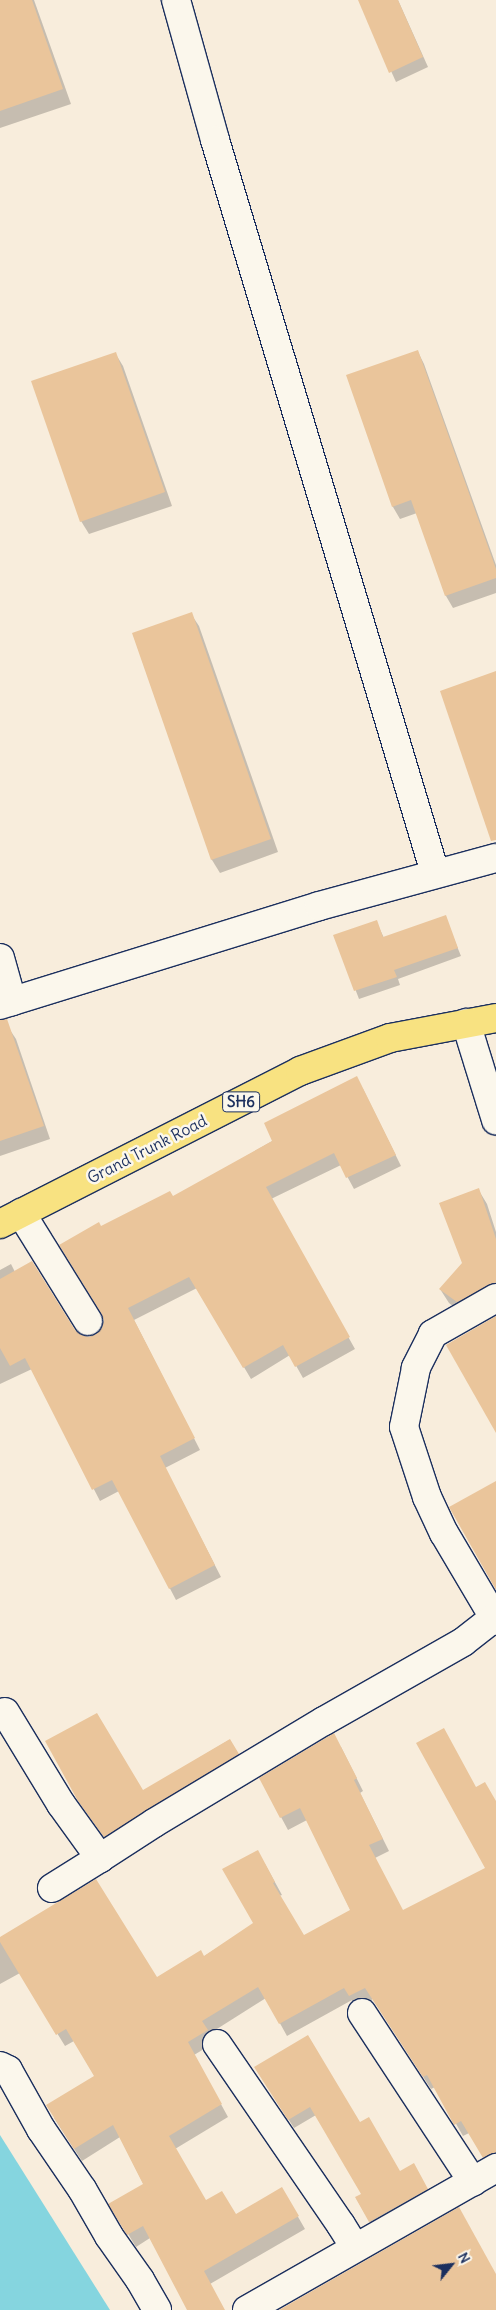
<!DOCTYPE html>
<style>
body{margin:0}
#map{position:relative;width:496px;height:2310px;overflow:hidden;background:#f8eddc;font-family:Delius,sans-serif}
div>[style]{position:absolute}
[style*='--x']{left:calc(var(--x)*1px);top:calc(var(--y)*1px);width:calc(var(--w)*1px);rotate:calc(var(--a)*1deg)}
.water>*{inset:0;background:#85d5df}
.shadow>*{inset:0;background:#0003}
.building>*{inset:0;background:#eac59b}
.roads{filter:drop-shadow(1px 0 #1b2f5e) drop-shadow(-1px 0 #1b2f5e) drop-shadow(0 1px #1b2f5e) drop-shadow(0 -1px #1b2f5e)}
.street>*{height:28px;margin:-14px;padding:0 14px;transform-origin:14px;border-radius:14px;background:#fbf7ec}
.primary>*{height:28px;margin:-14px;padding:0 14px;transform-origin:14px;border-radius:14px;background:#f8e281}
span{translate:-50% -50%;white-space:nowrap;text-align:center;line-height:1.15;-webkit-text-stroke:5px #fbf7ec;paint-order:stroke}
.shield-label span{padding:1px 4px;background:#fbf7ec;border:1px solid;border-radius:4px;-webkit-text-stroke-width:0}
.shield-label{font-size:15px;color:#1b2f5e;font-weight:700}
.street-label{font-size:16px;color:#1b2f5e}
.north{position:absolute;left:426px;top:2240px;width:50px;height:50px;-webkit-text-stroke:4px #fbf7ec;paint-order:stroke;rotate:61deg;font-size:14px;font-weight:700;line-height:20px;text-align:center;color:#1b2f5e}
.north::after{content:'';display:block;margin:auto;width:18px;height:22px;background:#1b2f5e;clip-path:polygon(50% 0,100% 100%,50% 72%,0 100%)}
</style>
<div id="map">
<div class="water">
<i style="clip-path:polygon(0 2135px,110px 2310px,0 2310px)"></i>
</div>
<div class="shadow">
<i style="clip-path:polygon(0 0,34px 0,71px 104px,0 128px)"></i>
<i style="clip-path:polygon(359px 0,398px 0,428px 67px,396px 82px)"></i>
<i style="clip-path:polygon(418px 352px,424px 364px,496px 565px,496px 593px,453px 608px,446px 596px,417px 513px,400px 519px,393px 507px,348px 376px)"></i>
<i style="clip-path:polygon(115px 353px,123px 366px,172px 506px,89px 534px,81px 521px)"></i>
<i style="clip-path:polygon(191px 614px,199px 626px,278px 852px,220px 873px,212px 860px,133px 634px)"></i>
<i style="clip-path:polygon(445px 917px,461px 956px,398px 979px,400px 985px,359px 999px,335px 936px,376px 921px,384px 938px)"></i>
<i style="clip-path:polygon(8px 1027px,16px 1039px,50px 1139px,0 1156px,0 1029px)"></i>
<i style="clip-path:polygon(363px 1089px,401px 1166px,354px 1189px,341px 1165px,271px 1199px,355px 1349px,303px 1378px,290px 1355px,251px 1379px,197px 1288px,134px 1320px,200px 1450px,165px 1468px,221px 1577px,176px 1600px,119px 1491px,100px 1501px,32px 1369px,0 1384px,0 1270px,11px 1264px,15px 1272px,80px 1336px,89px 1338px,96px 1336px,103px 1329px,105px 1320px,101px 1228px,173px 1198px)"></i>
<i style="clip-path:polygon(478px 1189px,487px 1204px,496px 1232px,496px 1301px,466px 1316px,449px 1303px,440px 1289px,463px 1263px)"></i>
<i style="clip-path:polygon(229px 1740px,243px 1763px,110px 1845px,85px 1810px,142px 1792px)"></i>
<i style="clip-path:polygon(341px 1747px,363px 1791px,360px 1793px,389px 1851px,375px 1858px,403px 1912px,487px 1868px,476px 1788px,496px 1803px,496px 2165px,491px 2169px,469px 2133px,463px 2136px,435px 2087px,431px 2089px,373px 1999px,357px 2008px,352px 2000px,287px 2036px,266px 1998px,209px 2034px,214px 2043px,194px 2055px,228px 2117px,175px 2149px,206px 2202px,235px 2216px,282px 2189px,305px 2229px,210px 2284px,224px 2310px,188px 2310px,150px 2238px,136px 2247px,110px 2204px,144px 2185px,120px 2137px,82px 2161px,54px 2118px,96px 2077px,74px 2041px,65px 2046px,20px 1973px,0 1984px,0 1939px,156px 1979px,203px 1957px,254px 1924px,265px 1864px,282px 1895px,279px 1896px,303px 1937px,351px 1911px,307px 1820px,288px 1830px,281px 1817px)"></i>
<i style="clip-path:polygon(261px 2076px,360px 2124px,400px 2173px,414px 2165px,432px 2198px,375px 2231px,356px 2198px,363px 2194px,316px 2115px,294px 2128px)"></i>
</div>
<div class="building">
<i style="clip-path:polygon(0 0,32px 0,63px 89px,0 111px)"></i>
<i style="clip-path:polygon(358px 0,398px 0,423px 57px,389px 73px)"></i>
<i style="clip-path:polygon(418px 350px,496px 569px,496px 578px,445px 596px,411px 500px,392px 507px,346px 375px)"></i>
<i style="clip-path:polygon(116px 352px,165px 492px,80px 522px,31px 381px)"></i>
<i style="clip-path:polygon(192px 612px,271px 839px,211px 860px,132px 633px)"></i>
<i style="clip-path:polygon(496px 671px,496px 840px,491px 841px,440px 691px)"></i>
<i style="clip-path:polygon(446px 915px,458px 948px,394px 970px,397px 977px,354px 991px,333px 935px,377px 920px,383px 937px)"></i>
<i style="clip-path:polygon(7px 1019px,44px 1126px,0 1141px,0 1020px)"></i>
<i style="clip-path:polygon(357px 1076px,396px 1155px,346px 1178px,334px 1153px,266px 1187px,350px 1337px,295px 1367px,283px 1345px,243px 1368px,189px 1277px,128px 1308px,195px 1438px,160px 1456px,215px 1565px,169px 1589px,112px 1480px,92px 1490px,25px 1358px,10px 1366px,0 1348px,0 1279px,32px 1261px,75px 1330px,81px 1335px,89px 1337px,96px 1334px,102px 1328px,104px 1320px,101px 1313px,59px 1245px,99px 1222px,101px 1226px,170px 1191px,173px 1196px,272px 1141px,264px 1123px)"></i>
<i style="clip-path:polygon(479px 1188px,496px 1239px,496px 1282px,457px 1302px,439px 1289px,462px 1263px,439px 1203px)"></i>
<i style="clip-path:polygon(496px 1316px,496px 1433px,446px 1345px)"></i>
<i style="clip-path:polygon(496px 1481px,496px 1590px,449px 1507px)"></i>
<i style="clip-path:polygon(97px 1713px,143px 1790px,230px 1739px,239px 1754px,104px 1837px,78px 1801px,45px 1741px)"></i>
<i style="clip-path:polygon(444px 1728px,476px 1787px,485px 1782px,496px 1801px,496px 2152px,483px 2158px,461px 2121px,454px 2125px,427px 2075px,423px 2077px,365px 1988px,349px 1996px,344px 1988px,279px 2024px,258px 1987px,202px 2021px,208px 2030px,188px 2042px,222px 2104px,169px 2136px,206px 2200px,222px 2191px,236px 2214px,282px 2187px,299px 2216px,204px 2271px,225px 2310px,187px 2310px,143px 2226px,127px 2235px,108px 2204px,143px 2184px,113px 2125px,74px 2149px,46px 2105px,94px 2076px,66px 2029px,56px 2035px,0 1942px,0 1937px,96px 1879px,157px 1977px,201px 1950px,204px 1956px,253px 1923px,222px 1869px,258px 1850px,275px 1882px,273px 1883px,304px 1935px,350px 1910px,300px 1808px,280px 1818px,259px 1778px,334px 1733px,357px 1778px,354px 1780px,383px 1839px,369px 1845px,403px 1910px,485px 1868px,416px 1743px)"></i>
<i style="clip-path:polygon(308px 2035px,360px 2122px,369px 2117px,400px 2171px,414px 2163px,428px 2189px,369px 2222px,355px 2197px,361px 2194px,310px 2107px,288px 2120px,254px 2067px)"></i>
<i style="clip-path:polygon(459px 2207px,496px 2274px,496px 2310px,279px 2310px)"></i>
</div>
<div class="roads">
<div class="street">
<i style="--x:176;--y:0;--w:145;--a:74.4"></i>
<i style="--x:215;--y:140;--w:765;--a:73.29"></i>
<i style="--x:0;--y:958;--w:45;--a:74.4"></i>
<i style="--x:0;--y:1005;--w:334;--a:-17.2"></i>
<i style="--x:319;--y:906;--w:183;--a:-15.2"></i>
<i style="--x:466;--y:1023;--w:102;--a:72.8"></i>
<i style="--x:21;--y:1213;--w:127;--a:58.2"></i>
<i style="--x:496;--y:1298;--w:73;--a:150.3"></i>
<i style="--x:433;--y:1334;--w:38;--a:117"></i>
<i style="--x:416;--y:1368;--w:60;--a:101.5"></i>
<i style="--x:404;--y:1427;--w:74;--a:71.8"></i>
<i style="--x:427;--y:1497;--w:40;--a:65"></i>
<i style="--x:444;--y:1533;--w:102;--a:59.4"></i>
<i style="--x:5;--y:1712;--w:108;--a:58.7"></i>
<i style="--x:61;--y:1804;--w:67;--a:54.2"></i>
<i style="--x:100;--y:1858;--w:64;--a:-32.9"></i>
<i style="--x:154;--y:1823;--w:198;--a:-31"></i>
<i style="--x:324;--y:1721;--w:160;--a:-29.6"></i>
<i style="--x:463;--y:1642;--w:39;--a:-38"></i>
<i style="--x:52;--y:1888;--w:57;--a:-32"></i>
<i style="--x:362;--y:2013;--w:202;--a:56.7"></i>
<i style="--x:217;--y:2044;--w:219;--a:55.6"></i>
<i style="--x:341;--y:2225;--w:26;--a:58"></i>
<i style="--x:0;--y:2066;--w:9;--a:27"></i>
<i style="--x:8;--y:2070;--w:68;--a:60.8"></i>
<i style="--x:41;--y:2129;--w:73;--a:55.7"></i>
<i style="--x:82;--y:2189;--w:54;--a:60.1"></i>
<i style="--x:109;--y:2236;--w:54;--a:54.8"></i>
<i style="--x:140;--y:2280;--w:34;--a:60"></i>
<i style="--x:247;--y:2310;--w:287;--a:-29.7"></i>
</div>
<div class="primary">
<i style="--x:0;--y:1224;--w:337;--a:-27"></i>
<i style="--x:300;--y:1071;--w:96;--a:-20.1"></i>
<i style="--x:390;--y:1038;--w:108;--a:-10.7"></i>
</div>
</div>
<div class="shield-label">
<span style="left:241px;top:1102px">SH6</span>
</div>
<div class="street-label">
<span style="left:147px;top:1149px;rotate:-27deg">Grand Trunk Road</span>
</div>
<div class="north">N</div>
</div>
